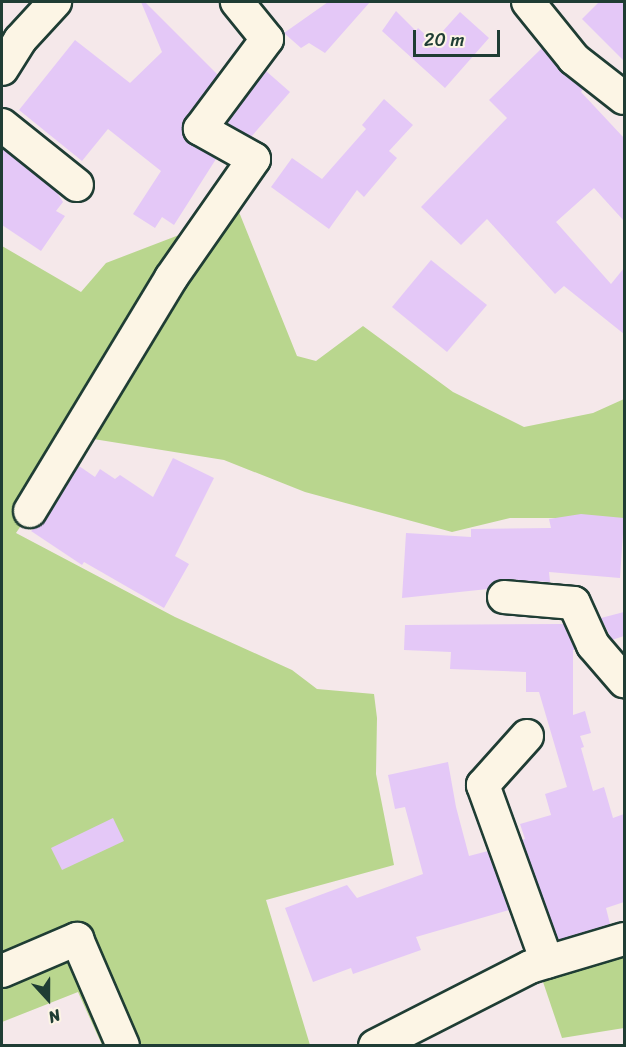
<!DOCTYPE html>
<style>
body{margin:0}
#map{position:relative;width:626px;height:1047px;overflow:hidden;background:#f5e8ea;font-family:Sriracha,sans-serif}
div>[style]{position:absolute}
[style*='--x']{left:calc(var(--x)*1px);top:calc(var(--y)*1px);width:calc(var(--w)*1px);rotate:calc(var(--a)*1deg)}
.green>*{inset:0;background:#b9d68e}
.building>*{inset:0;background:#e4c8f7}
.roads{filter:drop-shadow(2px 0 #1f3d34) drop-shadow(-2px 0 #1f3d34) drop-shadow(0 2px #1f3d34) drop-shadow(0 -2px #1f3d34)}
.minor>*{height:32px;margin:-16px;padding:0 16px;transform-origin:16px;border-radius:16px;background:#fcf5e5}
span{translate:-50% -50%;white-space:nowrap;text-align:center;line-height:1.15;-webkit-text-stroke:5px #fcf5e5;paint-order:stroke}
.frame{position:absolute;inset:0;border:3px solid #1f3d34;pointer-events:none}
.north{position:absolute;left:18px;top:969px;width:60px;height:60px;-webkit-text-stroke:4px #fcf5e5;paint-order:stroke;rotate:159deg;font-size:16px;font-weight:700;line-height:24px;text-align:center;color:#1f3d34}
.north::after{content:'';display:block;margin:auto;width:21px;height:27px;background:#1f3d34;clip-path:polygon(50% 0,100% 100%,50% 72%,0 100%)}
.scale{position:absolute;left:413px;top:30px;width:87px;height:27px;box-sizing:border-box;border:3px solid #1f3d34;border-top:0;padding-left:8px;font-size:18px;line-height:21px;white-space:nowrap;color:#1f3d34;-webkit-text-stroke:4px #fcf5e5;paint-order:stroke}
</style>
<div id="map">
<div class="green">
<i style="clip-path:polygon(239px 212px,297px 356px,316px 361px,363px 326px,453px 392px,524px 427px,593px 413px,624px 399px,624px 518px,510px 518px,452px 532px,305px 492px,224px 460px,81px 437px,16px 533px,175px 617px,292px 670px,317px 689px,374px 694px,377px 718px,376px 774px,394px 865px,266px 900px,310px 1045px,102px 1045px,78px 992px,2px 1022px,2px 246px,81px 292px,106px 263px)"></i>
<i style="clip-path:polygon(624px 956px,624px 1028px,562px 1038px,541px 976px)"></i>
</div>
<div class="building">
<i style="clip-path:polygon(141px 2px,145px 2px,218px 75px,186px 118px,182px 128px,185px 138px,191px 144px,216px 159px,174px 225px,162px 217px,155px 228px,133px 214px,161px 171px,108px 129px,82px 161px,19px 110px,75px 40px,130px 83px,162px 52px)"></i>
<i style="clip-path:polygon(328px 2px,370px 2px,325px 53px,309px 43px,301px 48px,284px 33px)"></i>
<i style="clip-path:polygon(599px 2px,624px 2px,624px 61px,582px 19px)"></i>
<i style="clip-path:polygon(396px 11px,416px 31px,418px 28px,433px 42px,460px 12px,489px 38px,445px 88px,382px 31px)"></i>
<i style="clip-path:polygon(542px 48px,560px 70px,583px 89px,581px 92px,624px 138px,624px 221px,594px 188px,556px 222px,611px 284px,624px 268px,624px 334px,564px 286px,555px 294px,487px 219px,461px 245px,421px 207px,507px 118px,489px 100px)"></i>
<i style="clip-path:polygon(266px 71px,290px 92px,251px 137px,227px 123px)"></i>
<i style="clip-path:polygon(384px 99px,413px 125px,389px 151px,397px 158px,364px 197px,357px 190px,329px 229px,271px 187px,292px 158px,322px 179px,366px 129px,362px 125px)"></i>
<i style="clip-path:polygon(2px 148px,56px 191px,63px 202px,56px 211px,65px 216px,41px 251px,2px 225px)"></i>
<i style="clip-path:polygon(431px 260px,487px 305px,447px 352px,392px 307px)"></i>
<i style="clip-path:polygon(173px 458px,214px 478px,175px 556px,189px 564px,164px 608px,84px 562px,82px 565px,31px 531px,45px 520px,79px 466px,95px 477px,100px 469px,115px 479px,120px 475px,153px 497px)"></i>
<i style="clip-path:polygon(581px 514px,624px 518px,620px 578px,549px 572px,550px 582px,505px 579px,496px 581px,488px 589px,402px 598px,406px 533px,471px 537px,471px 529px,551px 528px,549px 519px)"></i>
<i style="clip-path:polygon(624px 612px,624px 636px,612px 640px,601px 618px)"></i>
<i style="clip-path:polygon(564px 624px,575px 650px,573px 650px,573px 715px,585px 711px,591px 733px,580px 736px,584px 747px,581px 748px,593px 791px,604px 787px,613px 818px,624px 814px,624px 902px,606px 908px,610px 924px,558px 940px,522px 840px,525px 839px,520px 824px,551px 815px,545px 794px,567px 787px,539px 692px,526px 692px,526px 672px,450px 669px,451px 652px,404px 650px,405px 625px)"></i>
<i style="clip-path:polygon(448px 762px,456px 807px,469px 856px,488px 851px,509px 910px,416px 937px,421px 950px,353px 974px,351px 968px,313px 982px,285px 908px,347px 885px,357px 898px,423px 874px,405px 807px,395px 809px,388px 775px)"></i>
<i style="clip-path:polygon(113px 818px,124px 841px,62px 870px,51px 848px)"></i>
</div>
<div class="roads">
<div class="minor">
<i style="--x:528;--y:2;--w:73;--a:51.1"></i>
<i style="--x:574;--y:59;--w:63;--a:38"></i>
<i style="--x:2;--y:69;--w:34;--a:-58"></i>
<i style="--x:20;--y:40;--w:52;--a:-47.4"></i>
<i style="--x:2;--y:125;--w:96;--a:38.7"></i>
<i style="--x:30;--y:511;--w:272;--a:-58.8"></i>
<i style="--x:171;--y:278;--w:145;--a:-55.1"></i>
<i style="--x:254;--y:159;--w:62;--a:-150.9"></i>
<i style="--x:200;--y:129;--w:112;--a:-53.3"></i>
<i style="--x:267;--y:39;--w:48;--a:-129"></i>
<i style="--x:504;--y:597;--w:70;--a:4.9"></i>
<i style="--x:574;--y:603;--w:46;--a:65.7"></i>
<i style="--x:593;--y:645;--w:48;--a:49.3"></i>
<i style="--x:527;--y:736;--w:66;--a:131.9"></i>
<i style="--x:483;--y:785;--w:188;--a:70.1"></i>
<i style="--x:2;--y:971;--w:82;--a:-23.1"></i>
<i style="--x:77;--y:939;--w:116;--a:66.7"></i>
<i style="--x:375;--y:1046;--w:174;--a:-27"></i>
<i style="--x:530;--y:967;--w:98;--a:-16.6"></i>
</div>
</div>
<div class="frame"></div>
<div class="north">N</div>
<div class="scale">20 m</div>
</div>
